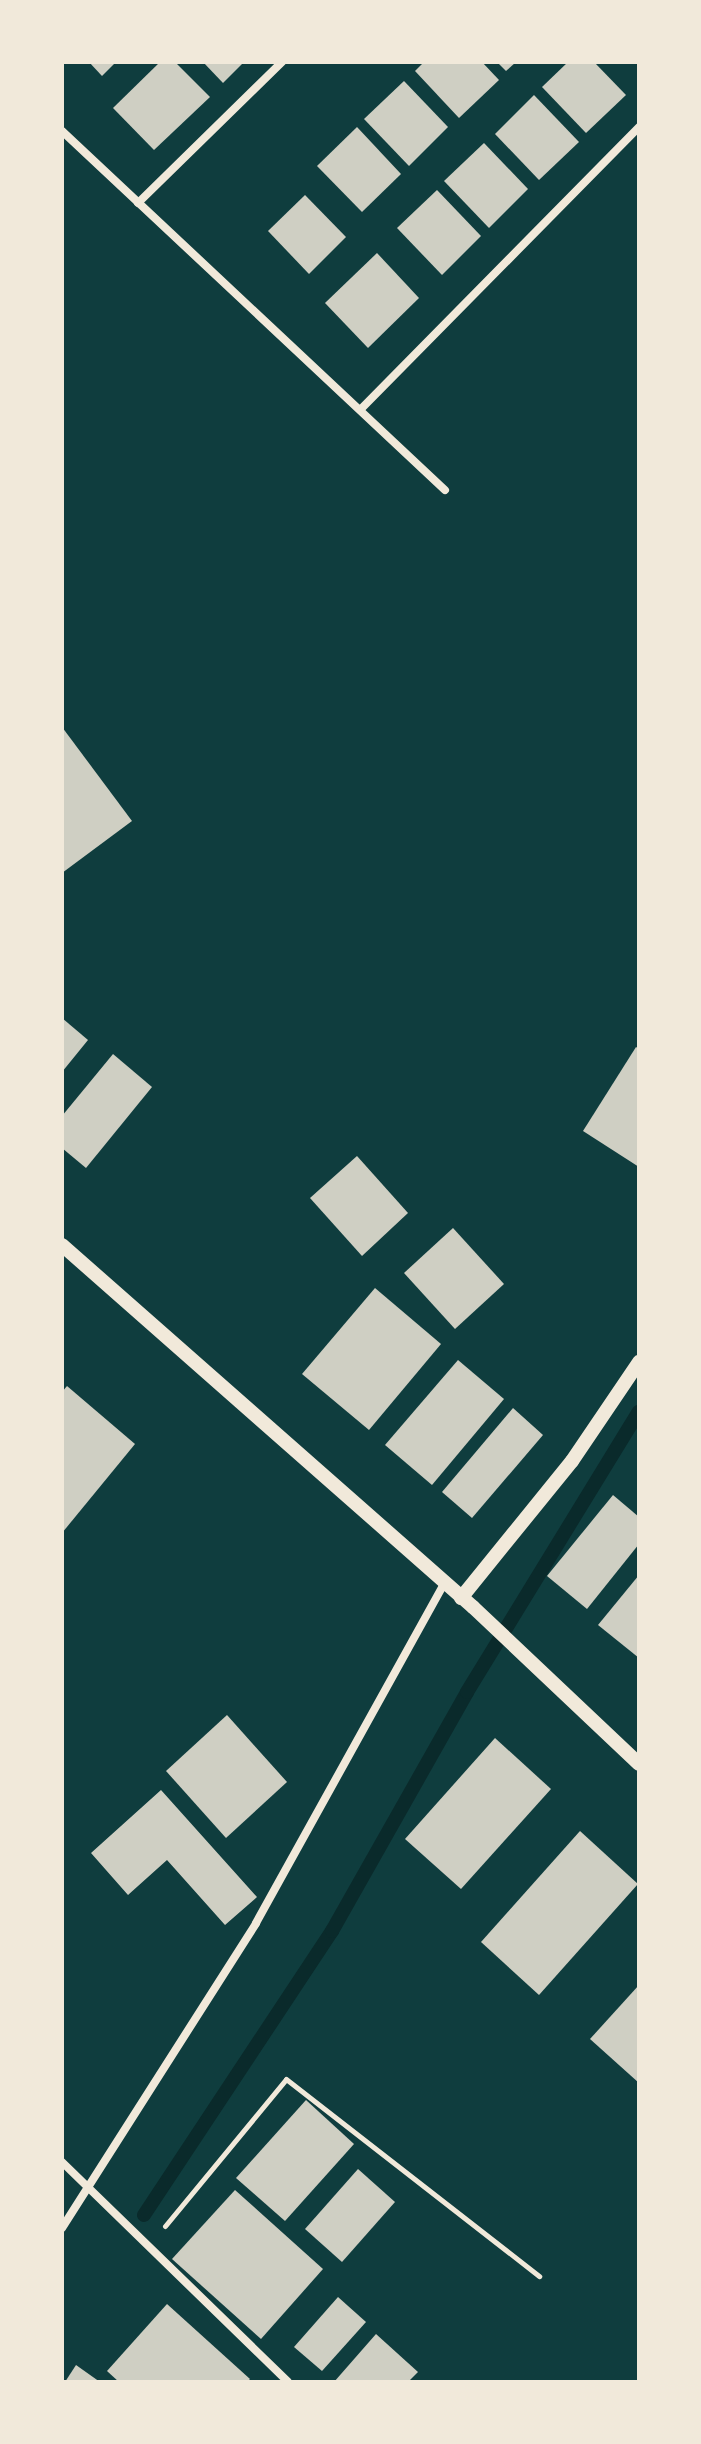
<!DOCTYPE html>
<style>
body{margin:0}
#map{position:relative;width:701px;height:2444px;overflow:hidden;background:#0f3d3e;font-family:"Open Sans",sans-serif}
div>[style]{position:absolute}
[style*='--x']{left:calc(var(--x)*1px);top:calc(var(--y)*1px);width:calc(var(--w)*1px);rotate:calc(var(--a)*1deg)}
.stream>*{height:14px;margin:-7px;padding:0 7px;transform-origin:7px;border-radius:7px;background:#0a2a2b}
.building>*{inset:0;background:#cfcfc3}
.path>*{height:5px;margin:-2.5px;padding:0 2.5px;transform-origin:2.5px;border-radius:2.5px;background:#f1e9da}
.minor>*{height:8px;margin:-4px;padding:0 4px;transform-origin:4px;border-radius:4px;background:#f1e9da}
.tertiary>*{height:14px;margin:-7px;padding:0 7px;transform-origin:7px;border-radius:7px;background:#f1e9da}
span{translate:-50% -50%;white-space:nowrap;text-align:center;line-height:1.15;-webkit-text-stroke:7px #f1e9da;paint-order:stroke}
.frame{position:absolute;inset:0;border:64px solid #f1e9da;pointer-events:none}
</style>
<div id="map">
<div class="stream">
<i style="--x:144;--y:2215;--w:341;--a:-56.5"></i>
<i style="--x:332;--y:1931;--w:274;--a:-60.5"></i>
<i style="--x:467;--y:1692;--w:329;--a:-58.5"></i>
</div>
<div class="building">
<i style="clip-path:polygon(89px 62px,116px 62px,102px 76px)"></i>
<i style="clip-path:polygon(160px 62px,175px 62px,210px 97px,154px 150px,113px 108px)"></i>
<i style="clip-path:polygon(203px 62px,244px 62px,223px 83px)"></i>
<i style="clip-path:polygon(424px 62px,482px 62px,499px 80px,459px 118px,415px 71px)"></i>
<i style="clip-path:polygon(497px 62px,516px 62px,506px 71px)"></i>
<i style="clip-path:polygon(568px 62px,594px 62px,626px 95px,586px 133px,542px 87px)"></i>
<i style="clip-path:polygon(404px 81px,448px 127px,409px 166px,364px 119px)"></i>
<i style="clip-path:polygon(534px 95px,579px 142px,539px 180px,495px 134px)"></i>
<i style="clip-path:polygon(357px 127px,401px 174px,362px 212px,317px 166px)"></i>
<i style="clip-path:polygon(484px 143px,528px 189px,489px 228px,444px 181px)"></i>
<i style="clip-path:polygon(437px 190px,481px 236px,442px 275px,397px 228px)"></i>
<i style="clip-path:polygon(305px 195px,346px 237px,309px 274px,268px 231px)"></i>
<i style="clip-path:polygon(377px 253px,419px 298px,368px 348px,325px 303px)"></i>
<i style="clip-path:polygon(62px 727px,132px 821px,62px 873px)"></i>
<i style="clip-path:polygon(62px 1018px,88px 1040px,62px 1072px)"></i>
<i style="clip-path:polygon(636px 1047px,639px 1049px,639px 1167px,583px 1131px)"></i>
<i style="clip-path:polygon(113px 1054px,152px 1087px,86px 1168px,62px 1148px,62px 1116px)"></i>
<i style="clip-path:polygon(357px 1156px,408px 1213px,362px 1256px,310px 1198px)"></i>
<i style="clip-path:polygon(453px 1228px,504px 1284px,455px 1329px,404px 1273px)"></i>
<i style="clip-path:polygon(375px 1288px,441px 1344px,369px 1430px,302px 1374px)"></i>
<i style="clip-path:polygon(458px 1360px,504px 1399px,432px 1485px,385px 1445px)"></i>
<i style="clip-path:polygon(67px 1386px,135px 1444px,62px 1533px,62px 1392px)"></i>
<i style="clip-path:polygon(513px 1408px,543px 1435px,472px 1518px,442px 1492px)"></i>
<i style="clip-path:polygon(613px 1495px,639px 1517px,639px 1544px,587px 1609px,547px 1576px)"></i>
<i style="clip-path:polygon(639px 1575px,639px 1658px,598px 1625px)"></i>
<i style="clip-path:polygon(227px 1715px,287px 1782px,226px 1838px,166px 1771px)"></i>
<i style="clip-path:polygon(495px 1738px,551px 1789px,461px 1889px,405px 1839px)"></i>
<i style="clip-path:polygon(161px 1790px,257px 1897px,225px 1925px,167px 1860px,128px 1895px,91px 1853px)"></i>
<i style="clip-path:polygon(580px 1831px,638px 1884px,539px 1995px,481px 1942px)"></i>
<i style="clip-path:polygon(639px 1985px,639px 2083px,590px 2039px)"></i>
<i style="clip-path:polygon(306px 2100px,354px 2144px,285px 2221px,236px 2178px)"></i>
<i style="clip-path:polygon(358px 2169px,395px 2202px,342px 2262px,305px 2229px)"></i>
<i style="clip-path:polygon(235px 2190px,323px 2269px,261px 2339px,172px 2259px)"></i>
<i style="clip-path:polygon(338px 2297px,366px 2322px,322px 2371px,294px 2347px)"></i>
<i style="clip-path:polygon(167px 2304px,250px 2379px,247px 2382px,119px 2382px,107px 2371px)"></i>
<i style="clip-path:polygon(376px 2334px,418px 2372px,408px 2382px,334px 2382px)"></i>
<i style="clip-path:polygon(76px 2365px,100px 2382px,65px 2382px)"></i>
</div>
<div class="path">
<i style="--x:165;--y:2226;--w:190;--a:-50.5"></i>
<i style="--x:286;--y:2079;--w:321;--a:37.9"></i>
</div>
<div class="minor">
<i style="--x:62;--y:131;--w:525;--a:43.15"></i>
<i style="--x:138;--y:203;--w:202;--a:-44.4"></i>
<i style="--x:361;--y:409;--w:396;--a:-45.4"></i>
<i style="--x:62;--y:2162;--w:315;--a:44.2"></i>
<i style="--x:62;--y:2228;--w:361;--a:-57.5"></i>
<i style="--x:256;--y:1923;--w:388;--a:-61"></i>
</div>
<div class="tertiary">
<i style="--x:62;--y:1245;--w:548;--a:41.37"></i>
<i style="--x:473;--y:1607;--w:228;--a:43.4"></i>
<i style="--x:461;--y:1598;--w:176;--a:-51"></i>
<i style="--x:572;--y:1461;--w:120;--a:-55.9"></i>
</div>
<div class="frame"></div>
</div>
